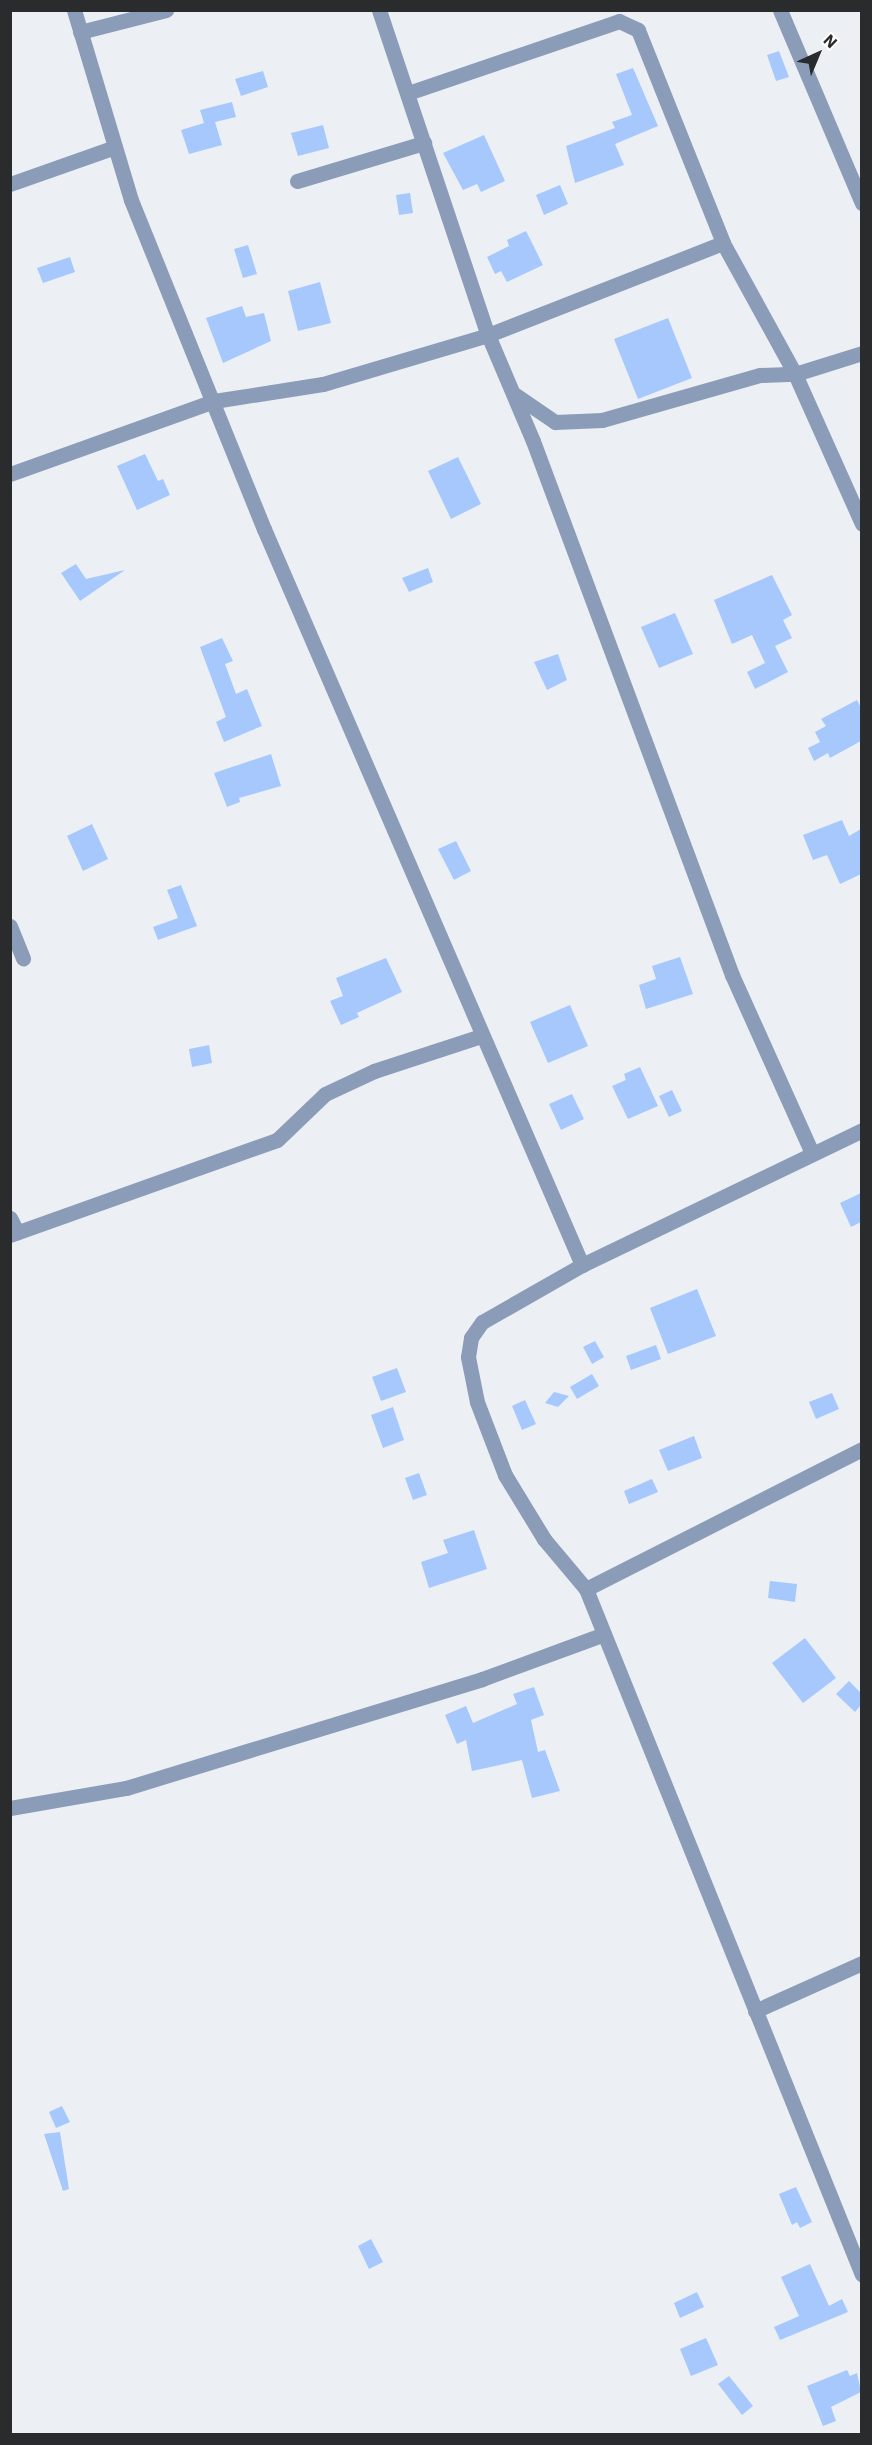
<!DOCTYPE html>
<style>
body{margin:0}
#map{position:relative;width:872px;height:2445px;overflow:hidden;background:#ecf0f5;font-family:"IBM Plex Sans",sans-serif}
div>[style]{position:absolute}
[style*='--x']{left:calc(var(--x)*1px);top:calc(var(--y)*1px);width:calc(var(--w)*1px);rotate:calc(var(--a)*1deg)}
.building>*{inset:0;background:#a6c8fc}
.minor>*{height:15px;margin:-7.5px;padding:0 7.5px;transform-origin:7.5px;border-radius:7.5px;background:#8a9cb8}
span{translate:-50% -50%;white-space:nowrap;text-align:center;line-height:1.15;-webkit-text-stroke:4.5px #fff;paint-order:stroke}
.frame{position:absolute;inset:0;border:12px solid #292b2d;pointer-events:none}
.north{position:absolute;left:788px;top:24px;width:60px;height:60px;-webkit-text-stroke:4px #fff;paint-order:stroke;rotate:44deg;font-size:16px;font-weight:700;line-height:24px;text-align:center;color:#292b2d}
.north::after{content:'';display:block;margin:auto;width:21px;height:27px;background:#292b2d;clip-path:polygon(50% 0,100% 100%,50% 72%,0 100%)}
</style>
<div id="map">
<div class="building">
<i style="clip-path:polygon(779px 51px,789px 77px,776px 81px,767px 55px)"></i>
<i style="clip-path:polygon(633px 68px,658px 126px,615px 144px,624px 165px,575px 183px,566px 146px,615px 128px,612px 122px,632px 115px,616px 74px)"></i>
<i style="clip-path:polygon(263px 71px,268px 87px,241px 96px,235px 79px)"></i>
<i style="clip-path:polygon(232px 102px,236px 117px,215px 122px,222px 145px,189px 154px,181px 130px,204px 123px,200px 110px)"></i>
<i style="clip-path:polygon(323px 125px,329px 148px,298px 156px,291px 133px)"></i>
<i style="clip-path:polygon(484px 135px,505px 181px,481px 192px,477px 184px,463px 190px,443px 153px)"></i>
<i style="clip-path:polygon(560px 185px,568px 204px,544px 215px,536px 195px)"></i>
<i style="clip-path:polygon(410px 193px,413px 213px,399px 215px,396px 195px)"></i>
<i style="clip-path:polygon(526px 231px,543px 265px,507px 282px,501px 271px,495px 274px,487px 257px,509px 246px,507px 240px)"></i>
<i style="clip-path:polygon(248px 245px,257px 274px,243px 278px,234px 249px)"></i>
<i style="clip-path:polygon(70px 257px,75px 272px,43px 283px,37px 268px)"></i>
<i style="clip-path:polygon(320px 282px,331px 323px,298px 331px,288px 291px)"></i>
<i style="clip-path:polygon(242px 306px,246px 317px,264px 313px,271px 341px,223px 363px,206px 318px)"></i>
<i style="clip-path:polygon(668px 318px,692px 378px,638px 399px,614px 339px)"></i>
<i style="clip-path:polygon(145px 454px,158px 481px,163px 479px,170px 495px,137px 510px,117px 466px)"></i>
<i style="clip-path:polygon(458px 457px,481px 504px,451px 519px,428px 471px)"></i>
<i style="clip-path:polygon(76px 564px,86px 579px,125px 570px,80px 601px,61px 573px)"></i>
<i style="clip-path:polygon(428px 568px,433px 582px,409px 592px,402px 578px)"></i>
<i style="clip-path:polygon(772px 575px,792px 615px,783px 620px,792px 638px,775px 646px,788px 672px,755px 689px,747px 672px,765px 663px,752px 635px,732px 644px,714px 600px)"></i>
<i style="clip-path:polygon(675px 613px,693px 654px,659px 668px,641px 627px)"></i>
<i style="clip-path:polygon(222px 638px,233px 661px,225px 664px,236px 694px,247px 689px,262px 726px,224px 742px,216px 722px,226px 717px,200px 647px)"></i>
<i style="clip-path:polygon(558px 654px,567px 680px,547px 690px,534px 662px)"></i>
<i style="clip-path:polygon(857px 700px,861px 708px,861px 741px,830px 758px,828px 753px,814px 761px,808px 748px,820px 742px,815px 732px,826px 726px,821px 719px)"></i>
<i style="clip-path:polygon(271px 754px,281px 786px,239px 798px,240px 802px,227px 807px,214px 773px)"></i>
<i style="clip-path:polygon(842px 820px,849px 836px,861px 829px,861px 874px,840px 884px,827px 855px,813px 860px,803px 835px)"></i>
<i style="clip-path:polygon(92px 824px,108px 859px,83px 871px,67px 836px)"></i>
<i style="clip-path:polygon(456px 841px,471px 871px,454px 880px,438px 849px)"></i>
<i style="clip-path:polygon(181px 885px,197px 926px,158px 940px,153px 927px,178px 918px,167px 890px)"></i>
<i style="clip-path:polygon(680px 957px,693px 994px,646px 1009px,639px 985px,656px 979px,652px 966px)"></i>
<i style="clip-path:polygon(386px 958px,402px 992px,357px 1013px,359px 1017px,341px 1025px,330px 1001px,343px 996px,336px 978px)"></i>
<i style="clip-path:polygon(570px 1005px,588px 1046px,548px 1063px,530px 1022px)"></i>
<i style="clip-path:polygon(209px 1045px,212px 1063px,192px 1067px,189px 1049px)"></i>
<i style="clip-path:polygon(640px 1067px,658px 1106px,628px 1119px,612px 1086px,626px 1080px,624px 1074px)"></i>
<i style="clip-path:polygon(672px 1090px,682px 1111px,669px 1117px,659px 1096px)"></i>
<i style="clip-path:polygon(572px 1094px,584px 1119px,561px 1130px,549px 1104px)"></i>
<i style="clip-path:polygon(861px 1193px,861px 1222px,851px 1227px,840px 1203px)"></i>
<i style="clip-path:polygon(697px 1289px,716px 1336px,668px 1354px,650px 1308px)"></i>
<i style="clip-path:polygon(595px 1341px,604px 1357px,592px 1364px,583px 1347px)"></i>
<i style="clip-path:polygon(656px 1345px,661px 1359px,631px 1370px,626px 1356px)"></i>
<i style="clip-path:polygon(397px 1368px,406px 1392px,381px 1401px,372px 1377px)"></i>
<i style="clip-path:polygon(592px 1374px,599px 1386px,577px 1399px,570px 1387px)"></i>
<i style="clip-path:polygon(554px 1392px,569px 1396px,558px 1407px,545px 1403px)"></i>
<i style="clip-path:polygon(832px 1393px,839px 1409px,816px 1419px,809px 1402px)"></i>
<i style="clip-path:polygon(525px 1400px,536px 1424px,522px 1430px,512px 1406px)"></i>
<i style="clip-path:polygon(393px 1407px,404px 1440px,383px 1448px,371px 1415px)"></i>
<i style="clip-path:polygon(694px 1436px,702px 1458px,668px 1471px,659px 1450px)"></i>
<i style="clip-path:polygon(419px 1473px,427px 1495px,413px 1500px,405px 1478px)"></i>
<i style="clip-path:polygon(652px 1479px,658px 1492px,629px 1504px,624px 1491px)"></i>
<i style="clip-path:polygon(474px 1530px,487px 1569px,429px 1588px,421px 1562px,448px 1553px,443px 1540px)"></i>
<i style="clip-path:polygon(770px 1581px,797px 1584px,795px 1602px,768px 1598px)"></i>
<i style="clip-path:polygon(805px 1638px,836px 1678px,803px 1703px,772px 1663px)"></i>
<i style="clip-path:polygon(849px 1681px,861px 1693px,861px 1705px,855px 1712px,836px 1694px)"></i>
<i style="clip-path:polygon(534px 1687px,544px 1715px,531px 1720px,538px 1752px,545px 1750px,560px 1791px,532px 1798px,522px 1760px,472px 1771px,466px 1740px,457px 1744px,445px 1715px,466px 1706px,473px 1723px,517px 1704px,513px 1694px)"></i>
<i style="clip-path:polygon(62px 2106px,70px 2122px,56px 2128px,49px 2112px)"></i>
<i style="clip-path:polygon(60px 2132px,69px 2189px,63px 2191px,44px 2134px)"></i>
<i style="clip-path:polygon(796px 2187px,812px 2222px,800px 2228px,797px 2222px,792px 2225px,779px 2194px)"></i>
<i style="clip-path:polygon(371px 2239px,383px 2262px,369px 2269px,358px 2246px)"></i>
<i style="clip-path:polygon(810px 2264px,829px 2306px,842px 2299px,848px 2312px,780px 2340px,774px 2327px,799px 2316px,781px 2277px)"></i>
<i style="clip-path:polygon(697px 2292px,704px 2307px,680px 2318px,674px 2303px)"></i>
<i style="clip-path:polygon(706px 2338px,718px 2365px,691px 2376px,680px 2349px)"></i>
<i style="clip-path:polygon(847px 2370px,850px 2376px,857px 2373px,861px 2392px,831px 2407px,836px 2421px,823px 2426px,807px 2386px)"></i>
<i style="clip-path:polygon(729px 2376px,753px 2406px,742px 2415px,718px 2384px)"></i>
</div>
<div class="minor">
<i style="--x:74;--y:10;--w:198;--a:73.3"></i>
<i style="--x:131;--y:200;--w:355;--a:68"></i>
<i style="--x:264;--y:529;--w:802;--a:66.63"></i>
<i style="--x:582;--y:1265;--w:115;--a:150.3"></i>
<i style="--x:482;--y:1322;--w:19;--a:125"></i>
<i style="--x:471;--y:1338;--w:19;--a:99"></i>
<i style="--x:468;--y:1357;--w:46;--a:78.7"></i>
<i style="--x:477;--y:1402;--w:78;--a:69"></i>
<i style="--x:505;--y:1475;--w:75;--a:58.6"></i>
<i style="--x:544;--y:1539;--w:65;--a:50"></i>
<i style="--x:586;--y:1589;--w:739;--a:68.08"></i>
<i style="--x:379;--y:10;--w:343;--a:71.5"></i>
<i style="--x:488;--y:335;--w:115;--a:67"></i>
<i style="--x:533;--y:441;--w:570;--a:69.56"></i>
<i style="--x:732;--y:975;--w:195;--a:65.8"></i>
<i style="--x:780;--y:10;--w:210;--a:67"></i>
<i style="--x:80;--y:32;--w:89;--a:-14.3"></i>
<i style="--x:408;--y:93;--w:223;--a:-18.8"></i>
<i style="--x:619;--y:21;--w:21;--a:25"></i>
<i style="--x:638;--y:30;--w:229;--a:68.2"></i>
<i style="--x:723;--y:243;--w:149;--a:61.2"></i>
<i style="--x:795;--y:374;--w:164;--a:65.9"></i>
<i style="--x:297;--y:181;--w:133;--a:-16.7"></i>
<i style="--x:10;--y:184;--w:111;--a:-19.4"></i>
<i style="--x:514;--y:394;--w:50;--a:34.3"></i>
<i style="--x:555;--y:422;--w:47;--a:-2.4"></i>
<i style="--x:602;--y:420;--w:164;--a:-15.9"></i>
<i style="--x:760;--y:375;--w:35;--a:-2"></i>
<i style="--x:795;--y:374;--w:70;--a:-17.4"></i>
<i style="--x:10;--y:474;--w:217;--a:-19.7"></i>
<i style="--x:214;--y:401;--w:110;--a:-8.9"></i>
<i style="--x:323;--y:384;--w:172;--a:-16.5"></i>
<i style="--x:488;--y:335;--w:252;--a:-21.4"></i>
<i style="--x:10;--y:926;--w:35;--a:68"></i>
<i style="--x:10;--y:1218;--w:16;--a:63"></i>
<i style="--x:10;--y:1235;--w:283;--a:-19.6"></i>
<i style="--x:277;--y:1140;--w:66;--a:-43.8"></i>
<i style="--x:325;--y:1094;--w:54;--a:-25.1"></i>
<i style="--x:374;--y:1071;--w:113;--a:-18.1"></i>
<i style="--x:582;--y:1265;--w:311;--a:-25.7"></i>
<i style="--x:586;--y:1589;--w:309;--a:-26.9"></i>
<i style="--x:10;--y:1808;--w:118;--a:-9.8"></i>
<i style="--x:126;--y:1788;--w:372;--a:-17"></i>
<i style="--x:482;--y:1679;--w:130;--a:-20.2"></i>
<i style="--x:755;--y:2011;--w:117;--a:-24.2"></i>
</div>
<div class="frame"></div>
<div class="north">N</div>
</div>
